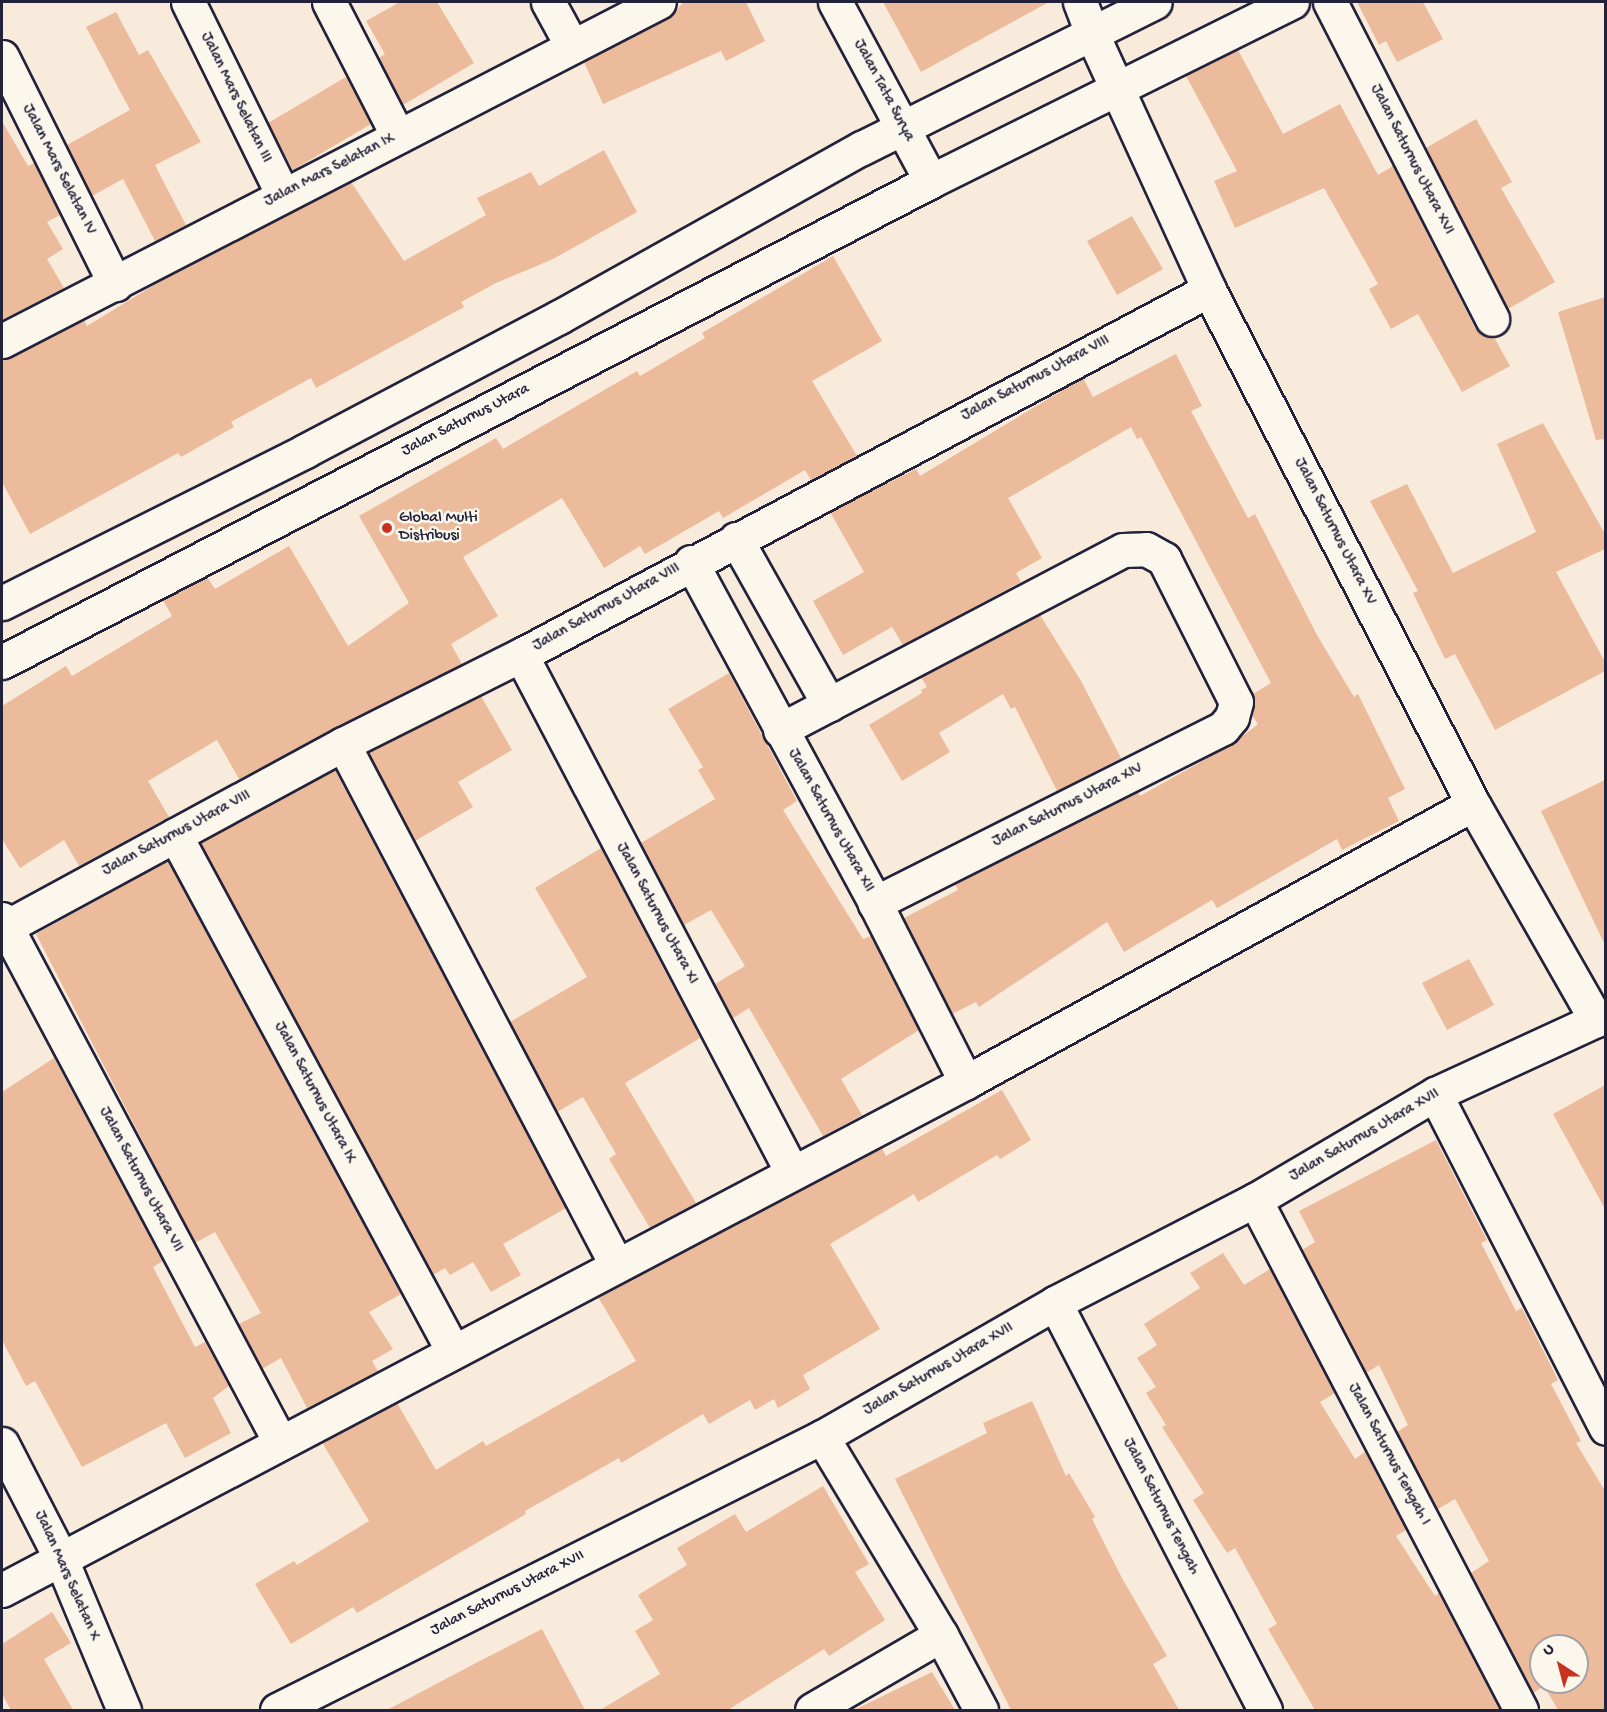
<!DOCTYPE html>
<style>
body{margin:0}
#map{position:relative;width:1607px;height:1712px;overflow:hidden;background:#f8ebdc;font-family:"Gochi Hand",sans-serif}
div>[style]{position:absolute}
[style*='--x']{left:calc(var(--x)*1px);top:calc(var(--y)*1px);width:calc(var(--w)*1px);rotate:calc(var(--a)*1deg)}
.building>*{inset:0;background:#ebbb9c}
.roads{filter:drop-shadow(2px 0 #22223b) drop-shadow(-2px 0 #22223b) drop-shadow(0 2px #22223b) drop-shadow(0 -2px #22223b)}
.street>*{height:33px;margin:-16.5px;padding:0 16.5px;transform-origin:16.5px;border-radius:16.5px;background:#fbf7ec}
.secondary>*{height:33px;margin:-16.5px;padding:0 16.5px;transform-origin:16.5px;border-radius:16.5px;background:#fbf7ec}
.dots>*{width:16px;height:16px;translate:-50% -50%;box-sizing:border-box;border:3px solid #fbf7ec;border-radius:50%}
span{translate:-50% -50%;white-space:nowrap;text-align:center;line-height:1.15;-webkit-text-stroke:5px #fbf7ec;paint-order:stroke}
.street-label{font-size:16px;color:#22223b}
.poi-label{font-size:16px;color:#22223b}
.left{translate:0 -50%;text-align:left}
.frame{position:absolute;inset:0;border:3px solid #22223b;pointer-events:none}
.north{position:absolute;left:1529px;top:1634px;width:60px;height:60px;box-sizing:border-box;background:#fbf7ec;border:2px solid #a4a2a5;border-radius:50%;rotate:324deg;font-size:16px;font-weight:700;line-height:24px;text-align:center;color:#22223b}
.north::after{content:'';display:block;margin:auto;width:21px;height:27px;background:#c8321e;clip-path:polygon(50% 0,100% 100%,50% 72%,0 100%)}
</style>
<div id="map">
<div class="building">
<i style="clip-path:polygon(400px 2px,437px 2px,474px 63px,403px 105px,379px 58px,385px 54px,366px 21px)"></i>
<i style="clip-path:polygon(684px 2px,746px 2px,765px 41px,726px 61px,721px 51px,603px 104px,584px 62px,668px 19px)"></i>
<i style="clip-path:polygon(883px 2px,1049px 2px,921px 72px)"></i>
<i style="clip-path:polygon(1357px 2px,1423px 2px,1443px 39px,1397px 62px,1386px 41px,1379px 45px)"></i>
<i style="clip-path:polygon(116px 12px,139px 55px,148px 50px,201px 142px,155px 165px,186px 225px,155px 241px,123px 179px,92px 196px,67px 145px,130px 110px,86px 27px)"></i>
<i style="clip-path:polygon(1238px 50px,1283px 134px,1340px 104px,1378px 175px,1393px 166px,1475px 328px,1482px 335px,1494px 337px,1510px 366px,1462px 392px,1418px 314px,1391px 329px,1369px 289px,1378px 284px,1324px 188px,1235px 228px,1214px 181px,1237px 171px,1186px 76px)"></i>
<i style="clip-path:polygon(346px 77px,371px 124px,293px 170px,268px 123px)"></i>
<i style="clip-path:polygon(1476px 119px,1512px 182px,1501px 188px,1555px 282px,1508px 309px,1426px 148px)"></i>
<i style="clip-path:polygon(2px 121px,28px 166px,34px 163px,60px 215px,47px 222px,63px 249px,47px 259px,64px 288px,2px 320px)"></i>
<i style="clip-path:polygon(604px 150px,637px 212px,553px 259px,496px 283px,461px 302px,464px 307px,316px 388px,311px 378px,231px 422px,234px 427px,181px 457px,178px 453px,30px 534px,2px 482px,2px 360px,84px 320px,87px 326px,172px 274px,351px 182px,404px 261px,486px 215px,477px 198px,531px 172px,539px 186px)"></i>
<i style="clip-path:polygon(1132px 216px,1163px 269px,1117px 295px,1087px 241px)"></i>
<i style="clip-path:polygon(833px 256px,882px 341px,812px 381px,857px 456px,811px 480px,805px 470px,723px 518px,719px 511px,645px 554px,640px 546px,604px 568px,562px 498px,463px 557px,498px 616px,451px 644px,462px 664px,239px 779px,217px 740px,148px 781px,169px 817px,79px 866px,64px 840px,20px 868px,2px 839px,2px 706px,66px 666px,72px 676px,172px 616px,163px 600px,207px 577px,215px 589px,289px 546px,348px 646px,409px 603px,359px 516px,496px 438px,503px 449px,637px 371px,640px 376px,705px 338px,702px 333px)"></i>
<i style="clip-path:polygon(1605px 297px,1605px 439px,1596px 440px,1558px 312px)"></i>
<i style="clip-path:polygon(1176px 354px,1202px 406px,1191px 411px,1248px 518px,1255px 514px,1317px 635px,1354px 697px,1358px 694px,1405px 789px,1388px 798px,1399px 821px,1342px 850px,1337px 839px,1217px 908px,1212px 900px,1124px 952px,1107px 922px,979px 1007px,976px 1002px,952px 1014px,904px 918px,958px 890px,955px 884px,1138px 792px,1140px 796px,1231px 745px,1258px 724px,1252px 715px,1253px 694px,1271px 683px,1141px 437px,1137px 439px,1131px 427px,1008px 498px,1042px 558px,1016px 573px,1021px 582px,903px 645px,892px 627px,843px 655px,813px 601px,864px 572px,830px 512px,916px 469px,920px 476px,1083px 378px,1093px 397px)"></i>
<i style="clip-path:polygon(1543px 423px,1605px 534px,1605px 549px,1556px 572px,1605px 662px,1605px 671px,1495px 730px,1455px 654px,1445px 659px,1413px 593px,1418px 591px,1370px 501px,1407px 484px,1453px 573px,1536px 532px,1497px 444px)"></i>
<i style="clip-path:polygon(1040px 615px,1081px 681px,1121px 758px,1057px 791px,1015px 707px,1011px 709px,1003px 694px,939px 733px,950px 752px,902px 781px,869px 725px,922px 693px,921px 690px,927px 687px,921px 677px)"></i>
<i style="clip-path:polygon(729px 673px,797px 801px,783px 810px,863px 939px,871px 936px,919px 1030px,841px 1079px,862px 1115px,823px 1136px,749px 1008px,733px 1018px,715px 984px,745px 966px,711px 910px,684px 925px,641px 843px,715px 799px,698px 770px,703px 767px,668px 709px)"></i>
<i style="clip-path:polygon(481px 696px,512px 750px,458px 782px,473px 807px,415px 841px,368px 752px)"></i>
<i style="clip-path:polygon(335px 770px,566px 1208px,503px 1244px,521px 1275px,491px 1292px,473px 1262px,450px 1275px,445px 1268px,433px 1275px,200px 843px)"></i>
<i style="clip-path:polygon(1605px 780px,1605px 945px,1541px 811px)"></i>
<i style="clip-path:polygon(601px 848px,700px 1038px,625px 1083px,696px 1203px,650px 1228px,609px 1159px,616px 1154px,583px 1097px,557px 1112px,510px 1022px,587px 977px,535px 888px)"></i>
<i style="clip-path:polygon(168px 861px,401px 1294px,369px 1312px,393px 1349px,372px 1361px,378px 1371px,307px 1408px,281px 1358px,262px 1369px,239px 1324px,261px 1313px,215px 1232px,195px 1243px,36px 934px)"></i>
<i style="clip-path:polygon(1469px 959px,1494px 1005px,1447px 1030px,1422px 983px)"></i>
<i style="clip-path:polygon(54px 1058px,163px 1261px,153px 1267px,195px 1347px,205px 1342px,229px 1386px,213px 1398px,231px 1433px,185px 1458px,166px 1423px,82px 1467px,35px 1381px,26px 1386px,2px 1340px,2px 1092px)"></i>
<i style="clip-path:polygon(1605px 1085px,1605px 1209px,1553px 1114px)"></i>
<i style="clip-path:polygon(1002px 1090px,1031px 1140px,1000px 1159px,997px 1155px,918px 1202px,914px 1194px,830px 1244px,880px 1329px,803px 1375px,810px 1389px,778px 1408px,774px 1399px,755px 1410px,750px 1400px,709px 1424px,703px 1414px,621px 1463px,619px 1458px,525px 1511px,526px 1514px,357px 1613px,353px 1607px,291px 1644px,255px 1584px,294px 1561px,297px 1565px,369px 1521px,323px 1444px,325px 1441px,397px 1403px,436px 1470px,483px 1441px,486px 1446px,636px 1361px,598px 1297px,882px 1148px,886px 1156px)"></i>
<i style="clip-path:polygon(evenodd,1436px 1140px,1487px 1240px,1481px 1243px,1516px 1311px,1522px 1308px,1558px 1380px,1551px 1384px,1581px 1441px,1576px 1443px,1605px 1491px,1605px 1710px,1558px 1710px,1544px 1686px,1533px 1693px,1471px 1573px,1489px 1561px,1455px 1499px,1438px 1509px,1397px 1432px,1408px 1425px,1379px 1365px,1366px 1373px,1302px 1250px,1315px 1242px,1299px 1211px,1436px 1140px,1541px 1646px,1577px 1646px,1577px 1682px,1541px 1682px,1541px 1646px)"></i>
<i style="clip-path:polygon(1223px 1253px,1244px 1285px,1270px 1269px,1335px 1393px,1320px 1402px,1355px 1459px,1365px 1452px,1406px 1530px,1396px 1536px,1435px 1596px,1439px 1593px,1500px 1710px,1315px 1710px,1268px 1629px,1277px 1624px,1235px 1548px,1227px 1553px,1193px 1500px,1204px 1493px,1162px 1427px,1166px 1425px,1146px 1393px,1156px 1387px,1137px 1358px,1157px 1345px,1144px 1324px,1200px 1288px,1190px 1273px)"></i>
<i style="clip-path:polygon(1032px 1401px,1066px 1476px,1069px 1473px,1095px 1517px,1092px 1519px,1122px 1578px,1167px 1656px,1153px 1664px,1179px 1710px,1011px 1710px,895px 1479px,987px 1433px,983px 1423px)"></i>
<i style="clip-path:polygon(823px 1486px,869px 1564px,855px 1572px,885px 1620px,829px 1656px,824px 1649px,728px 1710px,600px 1710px,660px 1674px,635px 1631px,653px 1620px,638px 1595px,687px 1565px,677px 1548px,735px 1514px,746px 1532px)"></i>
<i style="clip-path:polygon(52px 1612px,71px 1643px,44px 1659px,73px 1710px,11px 1710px,2px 1694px,2px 1644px)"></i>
<i style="clip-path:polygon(542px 1629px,585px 1710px,387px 1710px,474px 1664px)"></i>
<i style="clip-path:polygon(932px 1672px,955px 1710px,854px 1710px)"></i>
</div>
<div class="roads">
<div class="street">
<i style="--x:188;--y:2;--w:215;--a:63.8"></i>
<i style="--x:329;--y:2;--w:151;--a:62.8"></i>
<i style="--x:548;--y:2;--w:50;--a:61.4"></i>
<i style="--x:1080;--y:2;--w:34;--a:69"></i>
<i style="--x:1330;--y:2;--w:356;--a:62.9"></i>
<i style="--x:2;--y:57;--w:254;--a:63.5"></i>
<i style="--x:2;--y:341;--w:739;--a:-27.29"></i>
<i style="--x:736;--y:539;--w:190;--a:60.7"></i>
<i style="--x:691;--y:562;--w:387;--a:61.6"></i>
<i style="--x:875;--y:903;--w:201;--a:63.1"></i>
<i style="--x:521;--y:655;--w:584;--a:62.34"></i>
<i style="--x:780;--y:730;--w:387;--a:-27.7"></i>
<i style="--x:1123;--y:550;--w:23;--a:-2"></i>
<i style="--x:1146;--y:549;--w:21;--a:29"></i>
<i style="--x:1164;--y:559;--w:160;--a:63.3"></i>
<i style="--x:1236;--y:702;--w:16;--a:105"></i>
<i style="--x:1232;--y:717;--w:14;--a:129"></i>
<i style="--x:1223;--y:728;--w:390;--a:153.3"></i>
<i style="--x:343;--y:744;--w:587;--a:62.3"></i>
<i style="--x:175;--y:835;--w:586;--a:61.69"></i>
<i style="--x:2;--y:919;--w:590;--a:62"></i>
<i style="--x:6;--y:927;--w:383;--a:-28.5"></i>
<i style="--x:343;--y:744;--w:199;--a:-26.6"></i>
<i style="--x:521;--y:655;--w:779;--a:-27.95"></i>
<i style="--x:1435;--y:1094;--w:375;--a:62.9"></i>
<i style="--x:1255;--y:1200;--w:575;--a:62.45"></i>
<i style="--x:822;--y:1437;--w:231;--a:59"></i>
<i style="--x:941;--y:1635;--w:85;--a:61.9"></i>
<i style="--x:2;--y:1444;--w:129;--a:62.8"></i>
<i style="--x:61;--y:1559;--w:164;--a:67.4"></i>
<i style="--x:2;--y:1590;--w:1090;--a:-27.79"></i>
<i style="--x:966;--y:1082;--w:578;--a:-28.74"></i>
<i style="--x:277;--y:1710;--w:610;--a:-26.61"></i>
<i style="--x:822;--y:1437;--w:269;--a:-29.9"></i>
<i style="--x:812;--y:1710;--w:149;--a:-30.2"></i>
</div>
<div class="secondary">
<i style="--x:835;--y:2;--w:203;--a:61.8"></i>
<i style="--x:1092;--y:34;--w:281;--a:65.4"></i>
<i style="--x:1209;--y:290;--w:578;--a:62.81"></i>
<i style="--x:1473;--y:804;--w:249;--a:60.3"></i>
<i style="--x:1596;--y:1020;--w:177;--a:155.3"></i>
<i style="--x:1435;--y:1094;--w:209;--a:149.5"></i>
<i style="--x:1255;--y:1200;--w:225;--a:152.8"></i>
<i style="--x:1055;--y:1303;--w:458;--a:62.7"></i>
<i style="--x:2;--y:603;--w:339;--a:-26.6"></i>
<i style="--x:305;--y:451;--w:287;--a:-27.8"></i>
<i style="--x:559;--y:317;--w:347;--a:-29.2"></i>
<i style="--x:862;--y:148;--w:327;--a:-26.5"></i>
<i style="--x:2;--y:662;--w:1046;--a:-27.37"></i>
<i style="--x:931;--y:181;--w:403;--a:-26.4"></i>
</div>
</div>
<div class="dots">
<i style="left:387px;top:528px;background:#c8321e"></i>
</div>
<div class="street-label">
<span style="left:883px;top:91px;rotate:62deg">Jalan Tata Surya</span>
<span style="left:235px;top:98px;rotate:64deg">Jalan Mars Selatan III</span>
<span style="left:1411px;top:160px;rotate:63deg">Jalan Saturnus Utara XVI</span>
<span style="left:58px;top:170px;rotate:63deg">Jalan Mars Selatan IV</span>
<span style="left:330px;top:171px;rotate:-27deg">Jalan Mars Selatan IX</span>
<span style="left:1036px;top:379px;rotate:-28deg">Jalan Saturnus Utara VIII</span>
<span style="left:466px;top:421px;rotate:-27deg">Jalan Saturnus Utara</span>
<span style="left:1334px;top:532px;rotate:63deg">Jalan Saturnus Utara XV</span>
<span style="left:607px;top:608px;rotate:-29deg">Jalan Saturnus Utara VIII</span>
<span style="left:1068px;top:806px;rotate:-27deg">Jalan Saturnus Utara XIV</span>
<span style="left:830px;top:821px;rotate:61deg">Jalan Saturnus Utara XII</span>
<span style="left:177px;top:834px;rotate:-28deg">Jalan Saturnus Utara VIII</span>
<span style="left:656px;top:914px;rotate:62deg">Jalan Saturnus Utara XI</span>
<span style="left:314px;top:1093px;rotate:62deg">Jalan Saturnus Utara IX</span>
<span style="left:1365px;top:1136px;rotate:-30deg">Jalan Saturnus Utara XVII</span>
<span style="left:140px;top:1180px;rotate:62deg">Jalan Saturnus Utara VII</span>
<span style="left:939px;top:1370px;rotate:-30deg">Jalan Saturnus Utara XVII</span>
<span style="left:1388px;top:1455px;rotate:62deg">Jalan Saturnus Tengah I</span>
<span style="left:1160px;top:1507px;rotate:63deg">Jalan Saturnus Tengah</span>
<span style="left:66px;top:1576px;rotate:66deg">Jalan Mars Selatan X</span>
<span style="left:508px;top:1594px;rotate:-27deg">Jalan Saturnus Utara XVII</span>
</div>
<div class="poi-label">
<span class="left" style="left:399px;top:528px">Global Multi<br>Distribusi</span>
</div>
<div class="frame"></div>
<div class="north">U</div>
</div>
